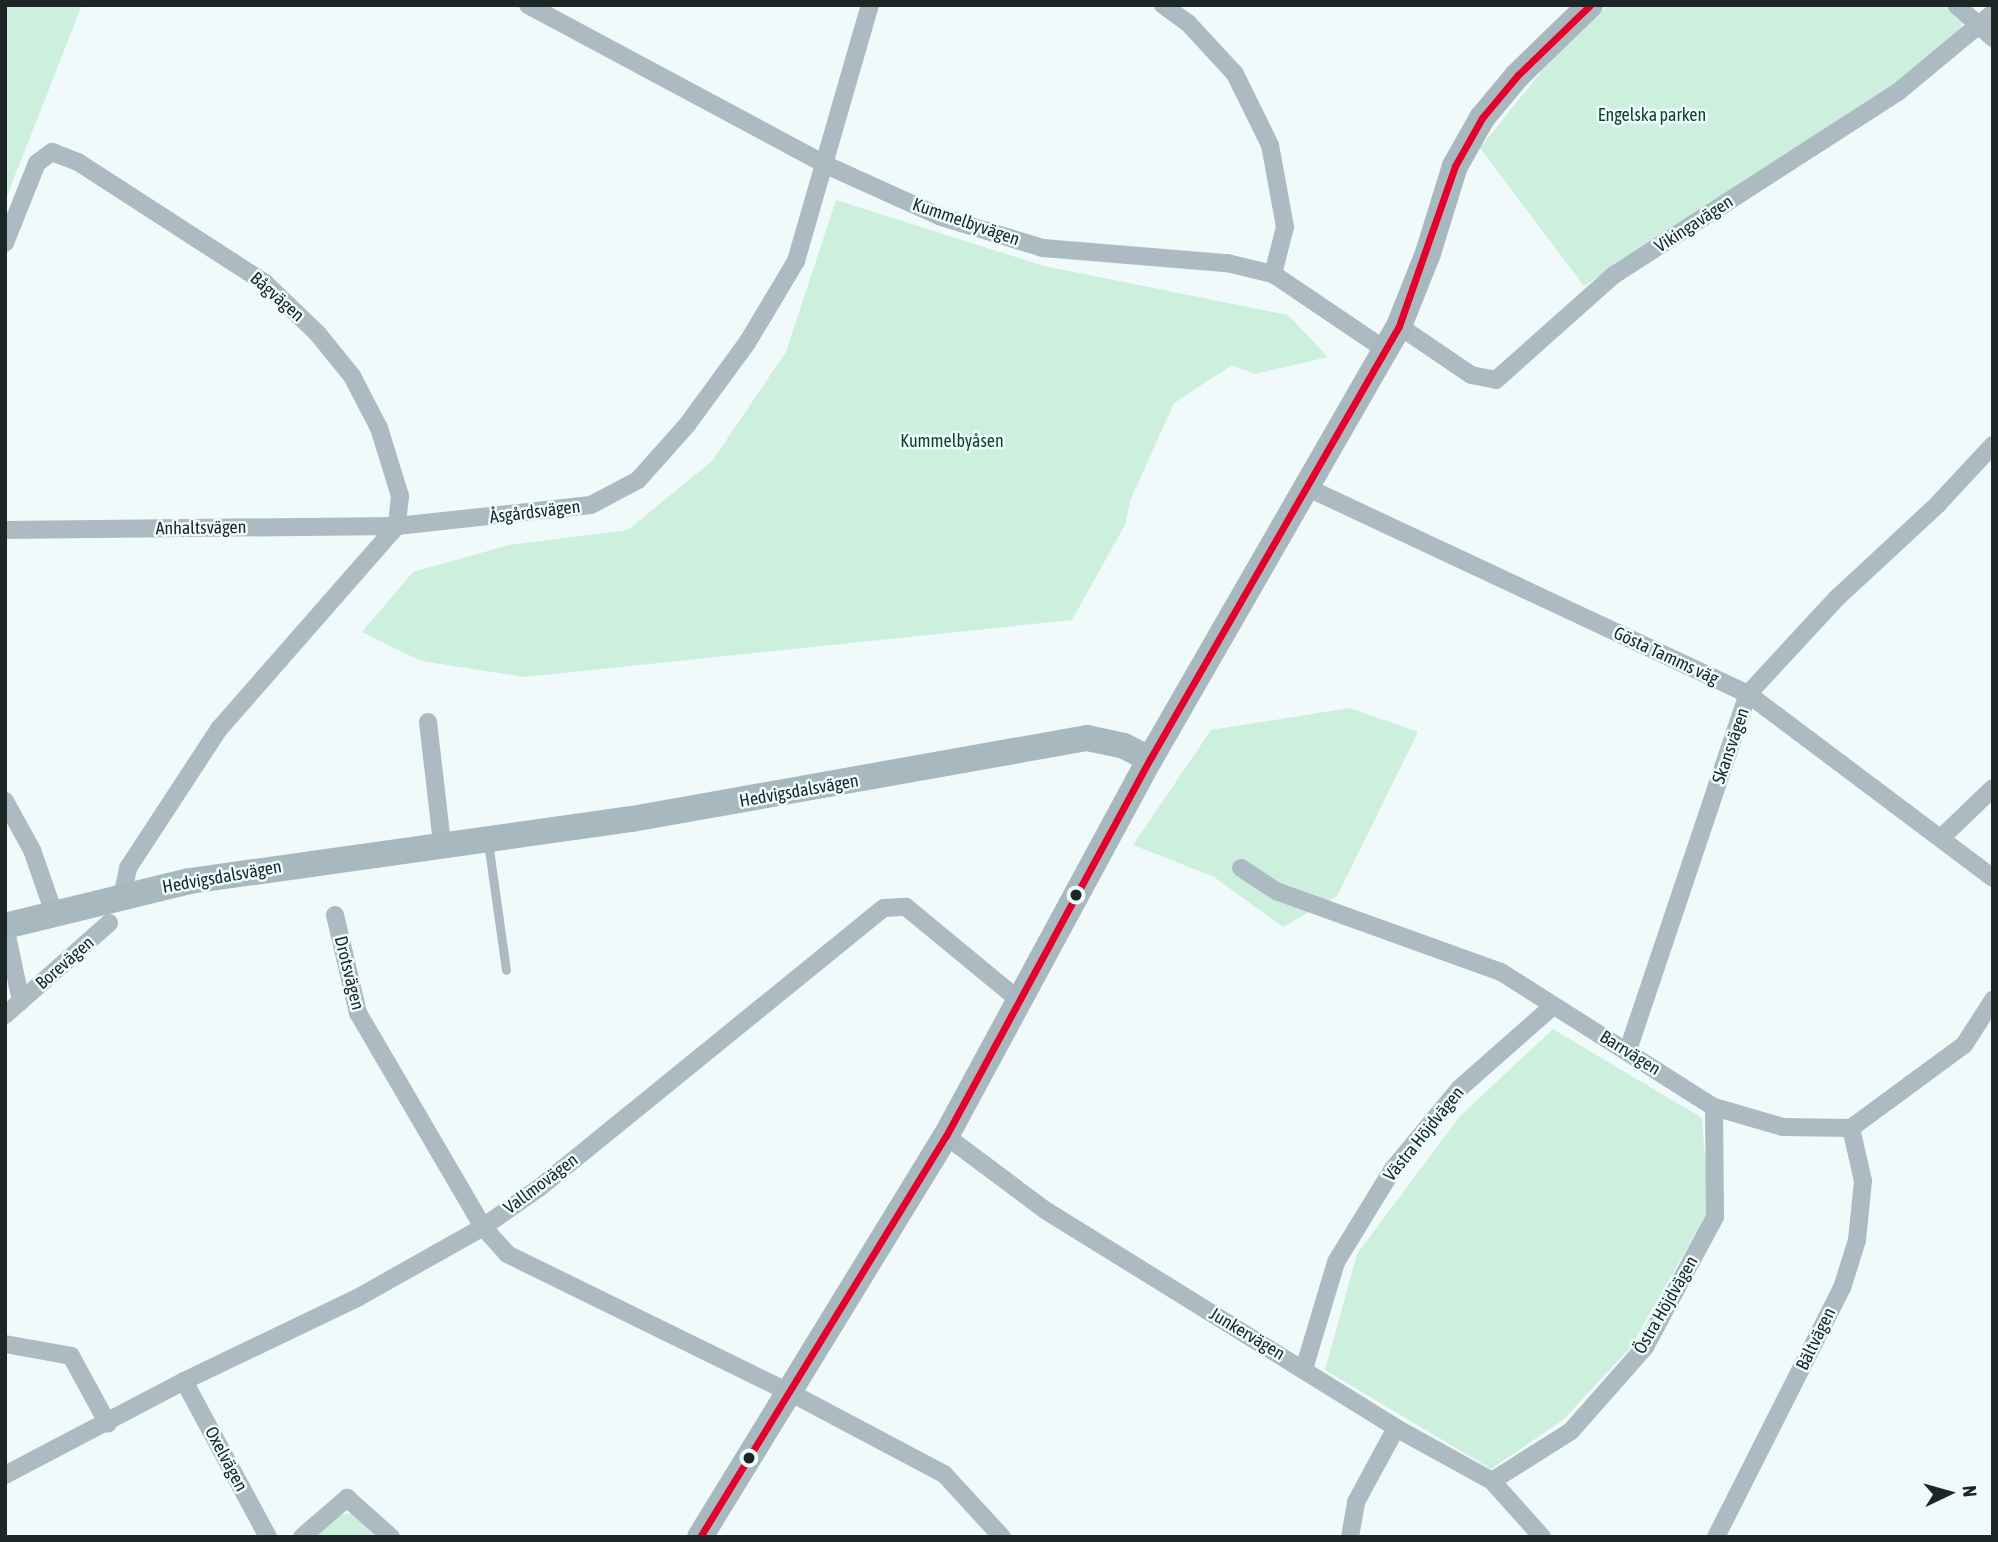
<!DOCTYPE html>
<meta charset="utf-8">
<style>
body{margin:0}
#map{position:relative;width:1998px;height:1542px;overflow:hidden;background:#f1fafa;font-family:"Asap Condensed",sans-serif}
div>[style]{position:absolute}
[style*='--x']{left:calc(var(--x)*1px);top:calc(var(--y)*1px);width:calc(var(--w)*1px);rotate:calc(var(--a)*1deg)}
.green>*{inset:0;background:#cdefde}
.lane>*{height:9px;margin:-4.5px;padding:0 4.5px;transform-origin:4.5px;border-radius:4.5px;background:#abbbc1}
.street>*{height:18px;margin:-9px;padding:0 9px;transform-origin:9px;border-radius:9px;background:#abbbc1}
.secondary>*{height:26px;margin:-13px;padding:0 13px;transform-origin:13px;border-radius:13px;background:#a7b9bf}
.bus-1>*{height:7px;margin:-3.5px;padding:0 3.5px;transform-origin:3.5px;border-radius:3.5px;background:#e4002b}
.dots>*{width:19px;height:19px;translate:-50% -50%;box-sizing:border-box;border:4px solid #edfdfe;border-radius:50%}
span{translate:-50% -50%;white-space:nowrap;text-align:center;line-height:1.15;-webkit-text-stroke:5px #edfdfe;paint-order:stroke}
.park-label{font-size:18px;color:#123d29}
.street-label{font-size:18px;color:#1c2626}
.frame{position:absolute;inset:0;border:7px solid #1c2626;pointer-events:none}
.north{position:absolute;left:1914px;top:1458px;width:70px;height:70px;-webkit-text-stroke:5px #edfdfe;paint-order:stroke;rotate:85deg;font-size:19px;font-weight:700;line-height:28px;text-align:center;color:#1c2626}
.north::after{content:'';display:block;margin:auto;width:24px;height:32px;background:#1c2626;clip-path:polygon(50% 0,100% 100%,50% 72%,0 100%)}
</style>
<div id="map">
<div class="green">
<i style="clip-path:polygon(5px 5px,82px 5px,5px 201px)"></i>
<i style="clip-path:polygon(1608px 5px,1942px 5px,1962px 23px,1961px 31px,1873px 101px,1584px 286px,1480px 148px,1544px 68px)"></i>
<i style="clip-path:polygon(836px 200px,1044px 266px,1288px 315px,1328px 357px,1255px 374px,1232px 365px,1174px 403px,1130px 501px,1126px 523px,1072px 620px,525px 677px,421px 661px,362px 632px,413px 572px,509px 545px,628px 530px,712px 461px,786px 352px)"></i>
<i style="clip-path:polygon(1350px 708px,1418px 732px,1337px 896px,1283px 927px,1214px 877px,1133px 845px,1211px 730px)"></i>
<i style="clip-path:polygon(1553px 1029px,1702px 1118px,1709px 1210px,1630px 1348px,1563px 1420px,1491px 1469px,1325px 1370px,1357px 1254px,1460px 1116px)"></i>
<i style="clip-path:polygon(356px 1513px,384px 1537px,317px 1537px,338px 1515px)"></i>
</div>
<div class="lane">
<i style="--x:488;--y:842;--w:129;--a:82"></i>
</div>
<div class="street">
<i style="--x:528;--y:5;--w:338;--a:28.2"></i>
<i style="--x:826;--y:165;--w:126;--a:24.3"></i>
<i style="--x:941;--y:217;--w:107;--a:16.9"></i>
<i style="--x:1043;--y:248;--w:185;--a:4.7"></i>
<i style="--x:1227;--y:263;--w:47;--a:13.4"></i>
<i style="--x:1273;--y:274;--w:134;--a:34"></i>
<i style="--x:1163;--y:5;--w:31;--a:36"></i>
<i style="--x:1188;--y:23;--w:69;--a:47.3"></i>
<i style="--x:1235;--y:74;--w:79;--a:63.8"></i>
<i style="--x:1270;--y:145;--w:83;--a:79.6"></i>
<i style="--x:1285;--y:227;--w:49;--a:104.3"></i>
<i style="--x:1956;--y:5;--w:50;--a:41.7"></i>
<i style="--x:5;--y:243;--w:86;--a:-68.2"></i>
<i style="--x:37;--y:163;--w:19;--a:-36"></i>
<i style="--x:52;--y:152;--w:28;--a:21"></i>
<i style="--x:78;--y:162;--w:223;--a:32.9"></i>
<i style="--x:265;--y:283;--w:74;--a:43.9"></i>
<i style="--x:318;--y:334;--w:54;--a:51"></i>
<i style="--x:352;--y:376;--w:59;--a:62.6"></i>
<i style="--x:379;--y:428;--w:71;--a:72.8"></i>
<i style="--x:400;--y:496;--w:30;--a:96"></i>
<i style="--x:1399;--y:326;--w:87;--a:34.2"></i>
<i style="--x:1471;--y:375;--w:25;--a:11"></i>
<i style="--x:1496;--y:380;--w:158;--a:-41.7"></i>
<i style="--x:1614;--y:275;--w:338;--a:-32.8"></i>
<i style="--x:1898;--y:92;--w:124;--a:-39.7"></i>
<i style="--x:1306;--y:487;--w:488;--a:25.1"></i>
<i style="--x:1748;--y:694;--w:306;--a:36.9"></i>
<i style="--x:5;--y:530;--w:392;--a:-0.6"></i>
<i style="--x:397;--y:526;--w:195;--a:-6.2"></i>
<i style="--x:591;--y:505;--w:53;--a:-28"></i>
<i style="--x:638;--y:480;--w:74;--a:-48.3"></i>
<i style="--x:687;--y:425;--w:102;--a:-53.8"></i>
<i style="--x:747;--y:343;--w:96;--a:-59.1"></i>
<i style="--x:796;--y:261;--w:266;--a:-73.9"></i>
<i style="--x:428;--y:722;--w:122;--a:83.4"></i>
<i style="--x:5;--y:801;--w:56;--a:61.1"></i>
<i style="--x:32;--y:850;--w:70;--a:70.8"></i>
<i style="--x:1941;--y:838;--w:72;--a:-43.9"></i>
<i style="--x:1241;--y:868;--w:42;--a:33.3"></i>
<i style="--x:1276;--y:891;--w:239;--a:19.8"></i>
<i style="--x:1501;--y:972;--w:252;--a:32.4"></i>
<i style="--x:1714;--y:1107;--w:72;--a:16.2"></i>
<i style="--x:1783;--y:1127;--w:68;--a:0.8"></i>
<i style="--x:1851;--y:1128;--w:140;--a:-36.3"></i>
<i style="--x:1964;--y:1045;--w:54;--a:-57.2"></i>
<i style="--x:122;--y:897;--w:30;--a:-78"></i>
<i style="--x:128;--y:868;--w:166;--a:-56.8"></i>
<i style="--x:219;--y:729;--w:270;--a:-48.8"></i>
<i style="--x:335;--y:915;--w:101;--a:76.8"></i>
<i style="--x:358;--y:1013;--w:248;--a:59.7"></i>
<i style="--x:483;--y:1227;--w:36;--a:48"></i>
<i style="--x:507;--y:1254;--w:316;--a:26.1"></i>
<i style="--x:791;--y:1393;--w:173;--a:27.9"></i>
<i style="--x:944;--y:1474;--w:86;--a:47.4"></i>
<i style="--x:5;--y:926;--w:77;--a:78"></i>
<i style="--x:5;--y:1015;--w:139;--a:-41.5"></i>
<i style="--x:1628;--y:1050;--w:376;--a:-71.4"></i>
<i style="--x:1748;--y:694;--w:131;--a:-47.2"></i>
<i style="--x:1837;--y:598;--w:138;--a:-42.9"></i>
<i style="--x:1938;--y:504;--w:81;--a:-47"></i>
<i style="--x:946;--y:1136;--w:124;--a:36.8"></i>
<i style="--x:1045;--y:1210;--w:413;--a:31.8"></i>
<i style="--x:1396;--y:1428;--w:110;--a:28.9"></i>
<i style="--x:1492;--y:1481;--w:75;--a:48.2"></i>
<i style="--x:5;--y:1344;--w:67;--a:10.3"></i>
<i style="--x:71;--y:1356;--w:77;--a:61.4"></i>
<i style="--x:1304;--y:1369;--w:112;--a:-73.3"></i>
<i style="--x:1336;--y:1262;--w:109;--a:-58.5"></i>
<i style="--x:1393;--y:1169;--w:105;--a:-50.4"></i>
<i style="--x:1460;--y:1088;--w:124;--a:-41.4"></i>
<i style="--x:184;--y:1381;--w:177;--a:61.7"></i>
<i style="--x:5;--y:1475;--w:202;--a:-27.7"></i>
<i style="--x:184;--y:1381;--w:194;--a:-25.6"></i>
<i style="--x:359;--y:1297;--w:142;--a:-29.4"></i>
<i style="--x:483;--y:1227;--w:68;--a:-34.9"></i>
<i style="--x:539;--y:1188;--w:444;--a:-39.1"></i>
<i style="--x:884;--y:908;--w:22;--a:-3"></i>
<i style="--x:906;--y:907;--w:148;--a:39.5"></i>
<i style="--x:1492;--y:1481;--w:93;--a:-32.3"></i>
<i style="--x:1571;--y:1431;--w:112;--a:-48.6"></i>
<i style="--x:1645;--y:1347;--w:148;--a:-61.7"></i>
<i style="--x:1715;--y:1217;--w:110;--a:-90.5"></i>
<i style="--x:302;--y:1537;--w:60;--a:-40.9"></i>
<i style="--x:347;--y:1498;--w:59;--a:41.6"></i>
<i style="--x:1350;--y:1537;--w:36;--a:-80"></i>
<i style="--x:1356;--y:1502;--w:84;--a:-61.6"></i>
<i style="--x:1716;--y:1537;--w:279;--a:-63.2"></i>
<i style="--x:1842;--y:1288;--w:50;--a:-72.6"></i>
<i style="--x:1857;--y:1240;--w:59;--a:-84.2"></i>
<i style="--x:1863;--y:1181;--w:54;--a:-102.8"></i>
</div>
<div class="secondary">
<i style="--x:5;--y:926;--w:190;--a:-13.7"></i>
<i style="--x:190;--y:881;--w:446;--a:-8"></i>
<i style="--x:632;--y:819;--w:462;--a:-10.1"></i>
<i style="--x:1087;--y:738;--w:38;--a:12"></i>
<i style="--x:1124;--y:746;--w:29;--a:27"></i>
<i style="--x:700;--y:1537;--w:470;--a:-58.5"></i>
<i style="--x:946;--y:1136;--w:429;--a:-61.6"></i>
<i style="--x:1150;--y:759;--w:499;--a:-60.1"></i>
<i style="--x:1399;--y:326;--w:79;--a:-68.3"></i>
<i style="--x:1428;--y:253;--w:91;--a:-72.8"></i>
<i style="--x:1455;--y:166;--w:55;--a:-60.6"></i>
<i style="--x:1482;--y:118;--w:55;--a:-50.2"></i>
<i style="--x:1517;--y:76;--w:102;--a:-44.2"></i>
</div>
<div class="bus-1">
<i style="--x:700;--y:1537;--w:470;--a:-58.5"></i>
<i style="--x:946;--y:1136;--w:429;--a:-61.6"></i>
<i style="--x:1150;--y:759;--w:499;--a:-60.1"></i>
<i style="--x:1399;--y:326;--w:170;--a:-70.7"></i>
<i style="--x:1455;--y:166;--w:55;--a:-60.6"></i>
<i style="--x:1482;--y:118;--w:55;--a:-50.2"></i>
<i style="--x:1517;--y:76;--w:102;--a:-44.2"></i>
</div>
<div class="dots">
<i style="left:1076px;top:895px;background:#1c2626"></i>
<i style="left:749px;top:1458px;background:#1c2626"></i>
</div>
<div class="park-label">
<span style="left:1652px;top:115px">Engelska parken</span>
<span style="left:952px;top:441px">Kummelbyåsen</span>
</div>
<div class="street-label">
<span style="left:966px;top:222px;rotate:19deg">Kummelbyvägen</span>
<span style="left:1694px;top:224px;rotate:-33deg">Vikingavägen</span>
<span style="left:277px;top:297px;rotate:41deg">Bågvägen</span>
<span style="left:535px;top:512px;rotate:-7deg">Åsgårdsvägen</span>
<span style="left:201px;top:528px;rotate:-1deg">Anhaltsvägen</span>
<span style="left:1666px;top:656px;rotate:25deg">Gösta Tamms väg</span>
<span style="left:1731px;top:746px;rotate:-71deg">Skansvägen</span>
<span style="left:799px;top:791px;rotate:-10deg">Hedvigsdalsvägen</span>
<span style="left:222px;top:877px;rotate:-10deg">Hedvigsdalsvägen</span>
<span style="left:65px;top:963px;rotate:-41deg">Borevägen</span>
<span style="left:349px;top:973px;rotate:76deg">Drotsvägen</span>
<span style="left:1630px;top:1053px;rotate:32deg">Barrvägen</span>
<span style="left:1424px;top:1134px;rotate:-51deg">Västra Höjdvägen</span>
<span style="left:541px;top:1184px;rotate:-37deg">Vallmovägen</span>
<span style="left:1666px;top:1305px;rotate:-60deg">Östra Höjdvägen</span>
<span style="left:1247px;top:1334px;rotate:31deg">Junkervägen</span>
<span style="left:1816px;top:1339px;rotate:-64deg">Bältvägen</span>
<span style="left:226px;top:1459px;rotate:62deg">Oxelvägen</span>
</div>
<div class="frame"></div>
<div class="north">N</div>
</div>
